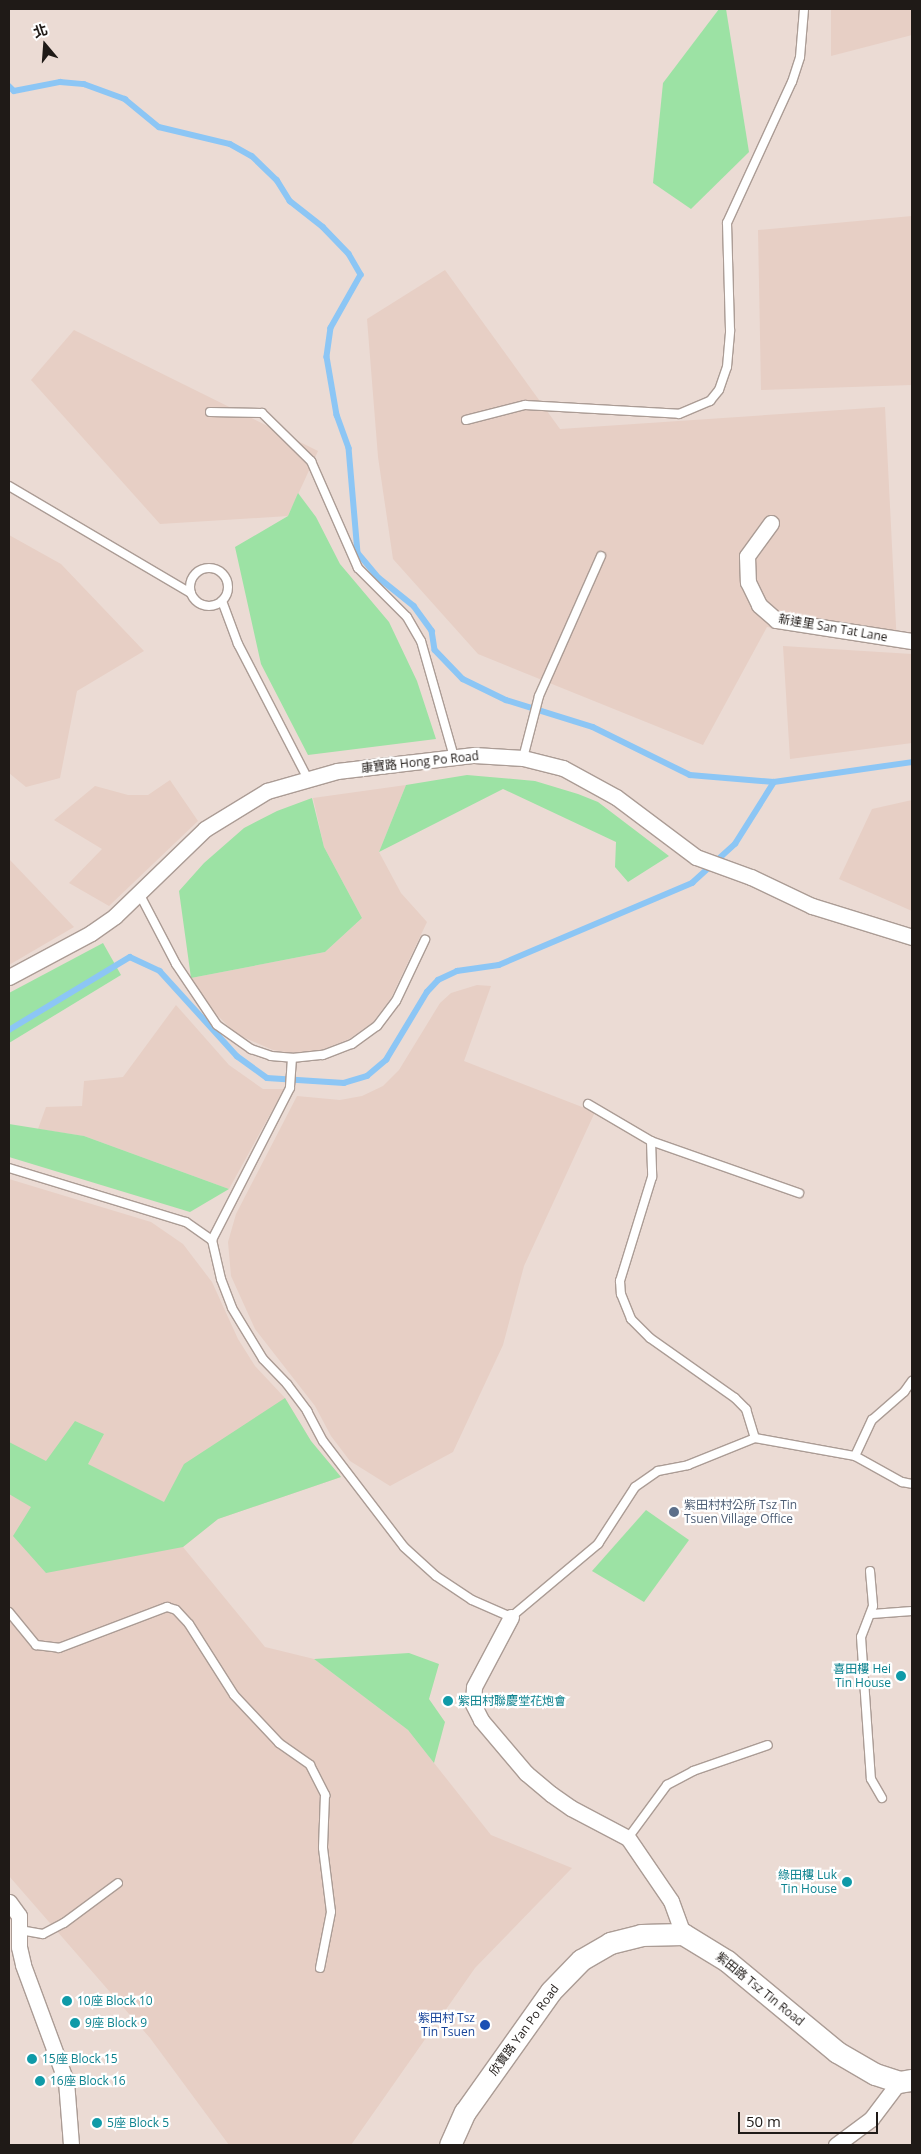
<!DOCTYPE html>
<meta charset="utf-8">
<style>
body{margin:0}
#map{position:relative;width:921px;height:2154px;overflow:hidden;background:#ebdbd4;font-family:"Open Sans","Noto Sans TC",sans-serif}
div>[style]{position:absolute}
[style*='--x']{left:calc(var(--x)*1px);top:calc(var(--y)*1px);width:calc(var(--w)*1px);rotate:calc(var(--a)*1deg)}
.built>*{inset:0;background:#e7cfc5}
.green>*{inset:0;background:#9ce2a4}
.stream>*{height:5.5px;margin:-2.75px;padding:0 2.75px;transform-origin:2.75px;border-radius:2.75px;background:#8cc6f5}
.roads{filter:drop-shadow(1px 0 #ab9c95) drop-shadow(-1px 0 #ab9c95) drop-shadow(0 1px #ab9c95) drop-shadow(0 -1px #ab9c95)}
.lane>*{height:8px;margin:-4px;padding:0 4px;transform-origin:4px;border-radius:4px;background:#fff}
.lane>.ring{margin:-4px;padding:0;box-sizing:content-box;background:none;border:8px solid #fff;border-radius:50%}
.street>*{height:15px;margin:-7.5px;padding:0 7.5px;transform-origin:7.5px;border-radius:7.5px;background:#fff}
.secondary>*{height:21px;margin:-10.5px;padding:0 10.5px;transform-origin:10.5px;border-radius:10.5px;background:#fff}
.dots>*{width:14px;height:14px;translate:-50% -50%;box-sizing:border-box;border:2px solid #fff;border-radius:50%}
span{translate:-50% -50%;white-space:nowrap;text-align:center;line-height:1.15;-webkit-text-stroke:4.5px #fff;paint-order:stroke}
.street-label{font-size:12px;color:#1f1a17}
.service-label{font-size:12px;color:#4e5e75}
.left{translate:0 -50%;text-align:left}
.culture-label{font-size:12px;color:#0d838f}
.right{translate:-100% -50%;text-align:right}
.transit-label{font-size:12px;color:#164399}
.frame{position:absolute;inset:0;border:10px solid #1f1a17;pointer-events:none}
.north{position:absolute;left:20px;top:20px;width:50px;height:50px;-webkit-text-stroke:4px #fff;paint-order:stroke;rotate:342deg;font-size:14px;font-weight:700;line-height:20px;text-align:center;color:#1f1a17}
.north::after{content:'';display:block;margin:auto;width:18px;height:22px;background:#1f1a17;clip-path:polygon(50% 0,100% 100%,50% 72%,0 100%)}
.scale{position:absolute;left:738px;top:2112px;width:140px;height:22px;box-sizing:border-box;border:2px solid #1f1a17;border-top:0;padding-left:6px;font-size:15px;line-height:18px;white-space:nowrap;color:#1f1a17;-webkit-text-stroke:4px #fff;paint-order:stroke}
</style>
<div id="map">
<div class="built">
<i style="clip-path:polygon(831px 9px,912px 9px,912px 35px,831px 56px)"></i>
<i style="clip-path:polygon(912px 216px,912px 385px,761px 390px,758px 230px)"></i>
<i style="clip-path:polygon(445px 270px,560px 429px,885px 407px,897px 645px,767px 627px,703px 745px,478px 654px,393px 559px,378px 457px,367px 319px)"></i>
<i style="clip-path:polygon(74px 330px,318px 451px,288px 516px,160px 524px,31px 380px)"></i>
<i style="clip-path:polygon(9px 535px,61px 564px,144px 651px,77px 691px,60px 778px,26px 787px,9px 773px)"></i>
<i style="clip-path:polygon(783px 646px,912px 654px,912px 743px,790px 759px)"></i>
<i style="clip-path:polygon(170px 780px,198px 821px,109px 906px,69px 883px,102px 849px,54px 820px,95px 786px,128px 795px,148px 795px)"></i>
<i style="clip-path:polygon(406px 785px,379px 852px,401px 893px,427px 922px,391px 998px,373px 1022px,349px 1039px,322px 1050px,292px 1053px,273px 1050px,236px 1034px,208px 1006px,191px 978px,325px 952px,362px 918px,324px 847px,313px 798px)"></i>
<i style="clip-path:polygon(912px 800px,912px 911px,839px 879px,872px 809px)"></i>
<i style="clip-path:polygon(9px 859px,74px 927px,9px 965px)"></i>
<i style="clip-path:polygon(477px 985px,491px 986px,464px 1061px,595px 1112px,524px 1266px,503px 1345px,453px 1452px,390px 1486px,350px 1461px,331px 1436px,315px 1406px,255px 1329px,231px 1276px,228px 1242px,236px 1214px,297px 1096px,340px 1100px,362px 1096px,383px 1086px,399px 1070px,440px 1003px,451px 993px)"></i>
<i style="clip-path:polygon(176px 1005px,229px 1065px,263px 1089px,284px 1089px,229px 1189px,84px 1136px,38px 1129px,46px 1107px,82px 1106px,84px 1081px,123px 1077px)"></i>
<i style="clip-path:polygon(9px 1179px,151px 1222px,183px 1244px,212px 1282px,238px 1339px,255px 1366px,285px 1398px,311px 1441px,341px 1477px,218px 1519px,183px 1547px,265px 1647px,314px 1659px,408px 1730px,491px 1835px,572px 1868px,475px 1968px,351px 2145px,229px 2145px,150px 2038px,9px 1876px)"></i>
</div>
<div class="green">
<i style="clip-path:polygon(719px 9px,726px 9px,749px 152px,691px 209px,653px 183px,663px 83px)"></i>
<i style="clip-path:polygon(298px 493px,316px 517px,340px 564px,389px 622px,417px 681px,436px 739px,308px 755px,261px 664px,235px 547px,288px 516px)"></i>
<i style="clip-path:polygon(467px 775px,535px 781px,578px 794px,598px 802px,669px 856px,628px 882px,615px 867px,616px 842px,503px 789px,379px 852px,406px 785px)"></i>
<i style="clip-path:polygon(312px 798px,324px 847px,362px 918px,325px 952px,191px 978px,179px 891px,204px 863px,244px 828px,277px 811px)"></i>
<i style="clip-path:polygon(103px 943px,121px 975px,9px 1043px,9px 993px)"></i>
<i style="clip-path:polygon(9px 1124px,84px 1136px,229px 1189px,190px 1212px,9px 1157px)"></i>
<i style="clip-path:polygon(285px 1398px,311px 1441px,341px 1477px,218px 1519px,183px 1547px,46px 1573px,13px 1536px,31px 1507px,9px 1494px,9px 1442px,46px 1461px,75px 1421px,104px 1434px,88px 1464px,164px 1502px,184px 1464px)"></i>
<i style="clip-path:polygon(646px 1510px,689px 1540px,644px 1602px,592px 1571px)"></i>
<i style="clip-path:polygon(409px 1653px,439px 1664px,429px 1699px,445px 1722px,434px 1763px,408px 1730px,314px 1659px)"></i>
</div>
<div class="stream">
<i style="--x:9;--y:86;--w:7;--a:45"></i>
<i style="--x:14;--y:91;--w:47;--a:-11.1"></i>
<i style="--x:60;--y:82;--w:24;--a:5"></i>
<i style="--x:84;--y:84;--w:44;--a:20.1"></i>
<i style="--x:125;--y:99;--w:44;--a:39.5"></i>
<i style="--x:159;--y:127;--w:73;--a:13.5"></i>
<i style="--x:230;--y:144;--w:25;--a:29"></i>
<i style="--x:252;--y:156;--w:35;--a:44"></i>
<i style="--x:277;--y:180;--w:25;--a:58"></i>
<i style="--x:290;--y:201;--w:42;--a:38.2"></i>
<i style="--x:323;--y:227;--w:37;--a:46"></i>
<i style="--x:349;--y:254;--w:24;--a:60"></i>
<i style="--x:361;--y:275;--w:61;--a:119.5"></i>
<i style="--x:331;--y:328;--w:29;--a:98"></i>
<i style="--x:327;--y:357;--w:59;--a:80.2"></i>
<i style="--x:337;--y:415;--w:35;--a:70"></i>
<i style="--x:349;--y:448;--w:105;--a:85.1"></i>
<i style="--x:358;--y:553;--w:33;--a:50"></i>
<i style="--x:379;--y:578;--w:45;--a:38.7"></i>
<i style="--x:414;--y:606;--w:31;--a:54"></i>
<i style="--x:432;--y:631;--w:19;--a:81"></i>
<i style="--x:435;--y:650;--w:40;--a:46"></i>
<i style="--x:463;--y:679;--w:48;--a:26"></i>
<i style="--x:506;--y:700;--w:91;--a:17.2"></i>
<i style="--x:593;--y:727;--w:108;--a:26.3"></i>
<i style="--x:690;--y:775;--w:84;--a:4.8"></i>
<i style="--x:9;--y:1030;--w:141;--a:-31.1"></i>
<i style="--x:130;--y:957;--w:33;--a:25"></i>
<i style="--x:160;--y:971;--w:115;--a:47.8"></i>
<i style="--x:237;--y:1056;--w:37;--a:36"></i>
<i style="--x:267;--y:1078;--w:77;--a:3.7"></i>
<i style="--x:344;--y:1083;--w:24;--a:-17"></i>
<i style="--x:367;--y:1076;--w:25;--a:-40"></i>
<i style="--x:386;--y:1060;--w:79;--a:-58.9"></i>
<i style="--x:427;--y:992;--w:16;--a:-47"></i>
<i style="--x:438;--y:980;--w:21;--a:-25"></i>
<i style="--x:457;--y:971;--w:42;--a:-8.1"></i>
<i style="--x:499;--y:965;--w:210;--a:-23"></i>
<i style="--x:692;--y:883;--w:58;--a:-42.2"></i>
<i style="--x:735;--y:844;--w:73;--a:-57.8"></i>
<i style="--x:774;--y:782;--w:139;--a:-8.2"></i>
</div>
<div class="roads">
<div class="lane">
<i style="--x:210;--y:412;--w:52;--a:1.1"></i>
<i style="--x:262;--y:413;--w:69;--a:44.4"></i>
<i style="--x:311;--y:461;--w:117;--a:66.3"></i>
<i style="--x:358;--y:568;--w:69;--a:45"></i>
<i style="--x:407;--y:617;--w:28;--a:60"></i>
<i style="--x:421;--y:641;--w:121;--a:74.1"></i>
<i style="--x:466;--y:420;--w:61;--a:-14.3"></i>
<i style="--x:525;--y:405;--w:154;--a:3.3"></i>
<i style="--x:679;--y:414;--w:34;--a:-23"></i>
<i style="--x:710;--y:401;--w:14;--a:-51"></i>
<i style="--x:719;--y:390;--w:24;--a:-71"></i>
<i style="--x:727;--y:367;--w:37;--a:-85"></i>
<i style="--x:730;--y:330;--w:107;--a:-91.6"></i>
<i style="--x:727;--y:223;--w:155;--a:-65.3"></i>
<i style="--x:792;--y:82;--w:26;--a:-72"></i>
<i style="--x:800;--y:57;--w:48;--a:-85.2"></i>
<i style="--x:9;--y:486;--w:211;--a:30.5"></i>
<i class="ring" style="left:190px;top:568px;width:30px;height:30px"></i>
<i style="--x:222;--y:601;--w:46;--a:69.6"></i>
<i style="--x:238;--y:644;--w:150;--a:62.6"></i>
<i style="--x:523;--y:758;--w:64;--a:-75.5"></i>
<i style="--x:539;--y:696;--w:153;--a:-66.1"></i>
<i style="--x:140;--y:895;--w:78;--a:62.4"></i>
<i style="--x:176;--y:964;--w:73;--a:56.1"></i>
<i style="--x:217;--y:1025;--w:42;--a:35.2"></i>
<i style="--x:251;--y:1049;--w:21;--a:19"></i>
<i style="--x:271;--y:1056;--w:21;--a:5"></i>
<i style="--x:292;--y:1058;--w:31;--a:-6"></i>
<i style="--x:323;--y:1055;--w:31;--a:-21"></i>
<i style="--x:352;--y:1044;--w:31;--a:-36"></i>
<i style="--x:377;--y:1026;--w:31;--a:-53"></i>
<i style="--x:396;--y:1001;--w:68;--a:-64.6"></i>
<i style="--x:292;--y:1058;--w:30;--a:94"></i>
<i style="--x:290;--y:1088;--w:171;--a:117.2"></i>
<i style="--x:212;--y:1240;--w:40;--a:77"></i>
<i style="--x:221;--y:1279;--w:31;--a:69"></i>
<i style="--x:232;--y:1308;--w:60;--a:58.7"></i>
<i style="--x:263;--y:1359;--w:35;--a:46"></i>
<i style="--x:287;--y:1384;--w:34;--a:53"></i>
<i style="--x:307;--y:1411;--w:34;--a:62"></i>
<i style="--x:323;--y:1441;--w:133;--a:52.6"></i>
<i style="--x:404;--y:1547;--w:43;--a:42.2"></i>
<i style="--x:436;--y:1576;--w:43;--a:33.7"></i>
<i style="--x:472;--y:1600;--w:43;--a:23.6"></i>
<i style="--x:511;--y:1617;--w:114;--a:-40"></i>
<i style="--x:598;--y:1544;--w:68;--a:-57"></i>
<i style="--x:635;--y:1487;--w:28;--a:-35"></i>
<i style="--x:658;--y:1471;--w:31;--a:-11"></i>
<i style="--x:688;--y:1465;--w:72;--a:-21.9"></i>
<i style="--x:755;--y:1438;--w:102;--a:10.2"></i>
<i style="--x:855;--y:1456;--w:54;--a:29"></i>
<i style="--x:902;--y:1482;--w:10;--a:11"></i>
<i style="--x:588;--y:1104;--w:73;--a:30.4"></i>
<i style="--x:651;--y:1141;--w:36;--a:88"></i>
<i style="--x:652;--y:1177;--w:109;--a:107.1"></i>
<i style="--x:620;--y:1281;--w:13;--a:86"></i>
<i style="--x:621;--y:1294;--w:27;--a:68"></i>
<i style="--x:631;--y:1319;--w:27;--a:45"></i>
<i style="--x:650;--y:1338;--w:104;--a:35.2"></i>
<i style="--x:735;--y:1398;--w:16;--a:45"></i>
<i style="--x:746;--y:1409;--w:30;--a:73"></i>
<i style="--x:651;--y:1141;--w:157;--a:19.4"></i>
<i style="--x:9;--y:1168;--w:185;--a:17"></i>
<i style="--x:186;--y:1222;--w:32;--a:35"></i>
<i style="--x:855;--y:1456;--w:40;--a:-65"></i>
<i style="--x:872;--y:1420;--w:43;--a:-41.2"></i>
<i style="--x:904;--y:1392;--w:14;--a:-54"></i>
<i style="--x:870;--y:1571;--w:35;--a:85"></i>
<i style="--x:873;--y:1606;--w:33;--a:111"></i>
<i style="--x:861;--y:1637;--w:142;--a:86"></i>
<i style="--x:871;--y:1779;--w:22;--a:60"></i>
<i style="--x:9;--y:1612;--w:43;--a:50.7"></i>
<i style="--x:36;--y:1645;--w:23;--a:7"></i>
<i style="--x:59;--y:1648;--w:116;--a:-20.8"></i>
<i style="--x:167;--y:1607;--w:9;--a:18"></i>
<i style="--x:176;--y:1610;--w:19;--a:47"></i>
<i style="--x:189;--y:1624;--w:84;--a:57.6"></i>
<i style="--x:234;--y:1695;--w:66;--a:46.8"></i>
<i style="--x:279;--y:1743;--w:38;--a:35"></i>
<i style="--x:310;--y:1765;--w:34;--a:63"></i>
<i style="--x:325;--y:1795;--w:53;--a:92.2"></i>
<i style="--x:323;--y:1848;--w:64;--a:82.9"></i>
<i style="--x:331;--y:1912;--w:57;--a:101.1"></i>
<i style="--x:872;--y:1614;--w:40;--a:-4.3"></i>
<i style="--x:628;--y:1838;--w:66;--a:-53.7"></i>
<i style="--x:667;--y:1785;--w:30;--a:-28"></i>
<i style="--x:693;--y:1771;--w:79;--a:-19.1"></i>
<i style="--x:20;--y:1930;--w:23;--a:10"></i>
<i style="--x:43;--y:1934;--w:24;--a:-28"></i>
<i style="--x:64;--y:1923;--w:67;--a:-36.5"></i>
</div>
<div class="street">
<i style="--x:771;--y:523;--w:41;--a:126"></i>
<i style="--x:747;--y:556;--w:26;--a:88"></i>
<i style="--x:748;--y:582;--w:25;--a:64"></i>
<i style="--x:759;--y:605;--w:23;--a:41"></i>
<i style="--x:776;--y:620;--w:138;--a:8.8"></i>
<i style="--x:9;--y:977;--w:93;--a:-28.2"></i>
<i style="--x:91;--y:933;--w:29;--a:-35"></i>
<i style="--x:115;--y:916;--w:125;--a:-44"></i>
<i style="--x:205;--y:829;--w:73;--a:-31.5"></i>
<i style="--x:267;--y:791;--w:73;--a:-15.9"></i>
<i style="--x:337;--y:771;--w:138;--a:-6.7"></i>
<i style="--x:474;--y:755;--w:49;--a:3.5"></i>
<i style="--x:523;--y:758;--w:41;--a:14"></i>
<i style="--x:563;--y:768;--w:60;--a:28.7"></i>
<i style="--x:616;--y:797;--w:100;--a:36.9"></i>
<i style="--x:696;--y:857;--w:59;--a:20"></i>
<i style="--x:751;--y:877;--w:68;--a:25.4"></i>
<i style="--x:812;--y:906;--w:105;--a:17.2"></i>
<i style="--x:511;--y:1617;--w:79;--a:117.9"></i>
<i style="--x:474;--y:1687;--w:17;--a:93"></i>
<i style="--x:473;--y:1704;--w:18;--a:63"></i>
<i style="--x:481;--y:1720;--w:70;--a:49.7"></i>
<i style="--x:526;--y:1773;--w:33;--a:40"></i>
<i style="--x:551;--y:1794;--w:24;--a:35"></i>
<i style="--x:571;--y:1808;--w:64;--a:27.8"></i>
<i style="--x:628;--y:1838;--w:76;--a:55.7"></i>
<i style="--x:671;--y:1901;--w:35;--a:70"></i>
<i style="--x:9;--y:1902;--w:17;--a:54"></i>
<i style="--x:19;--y:1916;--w:31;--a:90"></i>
<i style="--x:19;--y:1947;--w:18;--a:77"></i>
<i style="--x:23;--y:1965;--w:124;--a:69.7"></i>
<i style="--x:66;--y:2081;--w:64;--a:85.5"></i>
<i style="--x:836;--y:2145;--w:44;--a:-36.6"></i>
<i style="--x:871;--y:2119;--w:46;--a:-52.9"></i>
</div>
<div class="secondary">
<i style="--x:450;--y:2145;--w:36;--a:-66"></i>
<i style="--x:465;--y:2112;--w:148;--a:-54.6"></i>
<i style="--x:551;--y:1991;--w:43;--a:-45.9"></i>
<i style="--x:581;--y:1960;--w:34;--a:-30"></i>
<i style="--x:610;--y:1943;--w:32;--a:-14"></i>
<i style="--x:641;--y:1935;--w:42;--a:-1.4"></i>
<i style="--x:683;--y:1934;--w:52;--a:31.5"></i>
<i style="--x:727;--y:1961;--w:143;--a:39.6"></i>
<i style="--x:837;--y:2052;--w:44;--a:30.1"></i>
<i style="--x:875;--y:2074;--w:25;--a:18"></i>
<i style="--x:899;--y:2082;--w:13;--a:-9"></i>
</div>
</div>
<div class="dots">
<i style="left:674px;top:1512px;background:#5c6f8a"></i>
<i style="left:901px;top:1676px;background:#0f9aa8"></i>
<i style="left:448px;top:1701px;background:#0f9aa8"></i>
<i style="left:847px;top:1882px;background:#0f9aa8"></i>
<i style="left:67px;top:2001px;background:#0f9aa8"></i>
<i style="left:75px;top:2023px;background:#0f9aa8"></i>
<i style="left:485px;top:2025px;background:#1a4fb4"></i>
<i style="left:32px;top:2059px;background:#0f9aa8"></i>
<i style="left:40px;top:2081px;background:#0f9aa8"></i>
<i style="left:97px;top:2123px;background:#0f9aa8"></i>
</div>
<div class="street-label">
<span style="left:833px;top:628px;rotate:10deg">新達里 San Tat Lane</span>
<span style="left:420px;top:762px;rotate:-6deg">康寶路 Hong Po Road</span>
<span style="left:760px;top:1989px;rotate:39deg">紫田路 Tsz Tin Road</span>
<span style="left:524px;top:2030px;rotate:-54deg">欣寶路 Yan Po Road</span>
</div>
<div class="service-label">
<span class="left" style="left:684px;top:1512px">紫田村村公所 Tsz Tin<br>Tsuen Village Office</span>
</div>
<div class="culture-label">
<span class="right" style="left:891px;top:1676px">喜田樓 Hei<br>Tin House</span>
<span class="left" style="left:458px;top:1701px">紫田村聯慶堂花炮會</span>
<span class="right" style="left:837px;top:1882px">綠田樓 Luk<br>Tin House</span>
<span class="left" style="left:77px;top:2001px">10座 Block 10</span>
<span class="left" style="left:85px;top:2023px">9座 Block 9</span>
<span class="left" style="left:42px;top:2059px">15座 Block 15</span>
<span class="left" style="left:50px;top:2081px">16座 Block 16</span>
<span class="left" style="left:107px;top:2123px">5座 Block 5</span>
</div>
<div class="transit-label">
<span class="right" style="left:475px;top:2025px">紫田村 Tsz<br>Tin Tsuen</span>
</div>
<div class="frame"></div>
<div class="north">北</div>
<div class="scale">50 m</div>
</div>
